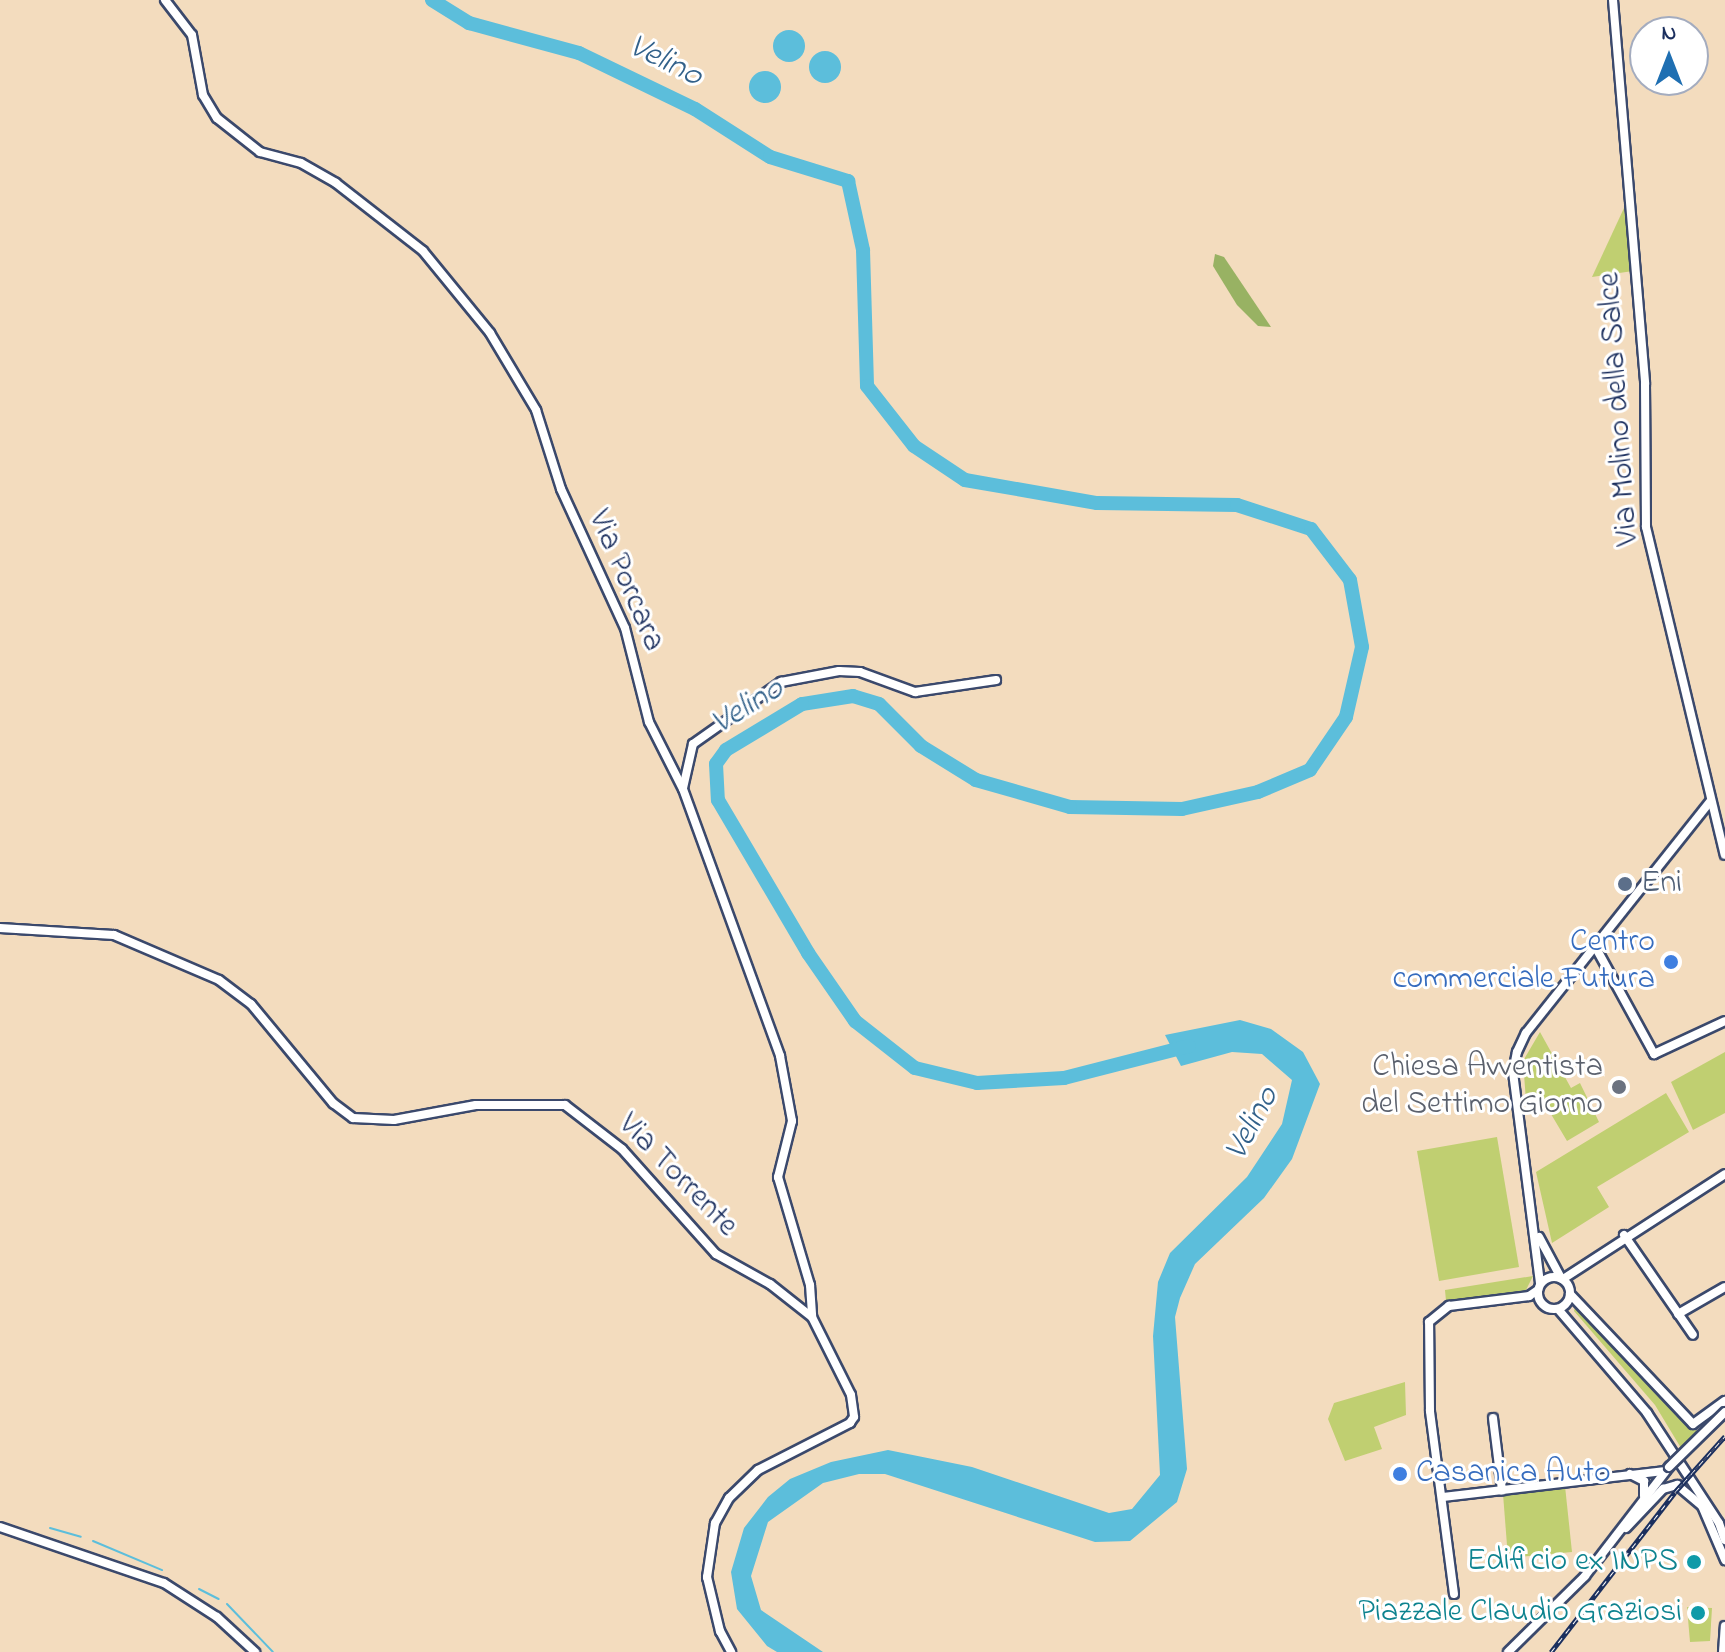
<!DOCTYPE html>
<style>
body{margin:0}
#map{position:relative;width:1725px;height:1652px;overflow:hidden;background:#f3dcbe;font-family:"Indie Flower",sans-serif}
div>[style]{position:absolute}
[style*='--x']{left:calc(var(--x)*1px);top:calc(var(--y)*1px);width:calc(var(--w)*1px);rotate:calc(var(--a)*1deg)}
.green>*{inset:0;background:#c0cf71}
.forest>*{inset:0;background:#98b263}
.water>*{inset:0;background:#5cbedb}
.round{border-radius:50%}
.stream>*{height:2px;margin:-1px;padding:0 1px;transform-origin:1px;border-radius:1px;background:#5cbedb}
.river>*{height:14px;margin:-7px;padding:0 7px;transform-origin:7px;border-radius:7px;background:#5cbedb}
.roads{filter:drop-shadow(2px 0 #3b496c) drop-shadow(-2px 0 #3b496c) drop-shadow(0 2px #3b496c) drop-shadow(0 -2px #3b496c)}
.minor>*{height:8px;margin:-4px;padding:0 4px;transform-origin:4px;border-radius:4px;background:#fff}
.minor>.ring{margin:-4px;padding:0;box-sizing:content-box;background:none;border:8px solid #fff;border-radius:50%}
.rail>*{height:5px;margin-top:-2.5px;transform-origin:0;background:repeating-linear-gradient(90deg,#fff 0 6px,#1b2f5e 0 12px);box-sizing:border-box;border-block:2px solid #1b2f5e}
.bridges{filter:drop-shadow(2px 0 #3b496c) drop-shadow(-2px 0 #3b496c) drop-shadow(0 2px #3b496c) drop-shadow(0 -2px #3b496c)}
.minor-bridge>*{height:8px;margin:-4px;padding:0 4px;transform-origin:4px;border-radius:4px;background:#fff}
.dots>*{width:22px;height:22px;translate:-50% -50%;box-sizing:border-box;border:4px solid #fff;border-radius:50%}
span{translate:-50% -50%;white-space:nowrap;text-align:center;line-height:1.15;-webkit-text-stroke:6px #fff;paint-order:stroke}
.street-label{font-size:32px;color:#1b2f5e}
.service-label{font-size:32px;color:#4e5e75}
.left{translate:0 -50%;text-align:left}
.shop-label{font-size:32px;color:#366cbe}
.right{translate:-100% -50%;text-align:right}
.worship-label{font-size:32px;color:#5b616d}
.culture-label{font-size:32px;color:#0d838f}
.water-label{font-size:34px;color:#32618a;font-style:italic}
.north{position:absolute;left:1629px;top:16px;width:80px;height:80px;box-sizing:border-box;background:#fff;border:2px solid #a4acbf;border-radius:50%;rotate:0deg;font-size:22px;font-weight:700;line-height:32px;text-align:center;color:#1b2f5e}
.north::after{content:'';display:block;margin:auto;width:28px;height:36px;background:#1f6fb2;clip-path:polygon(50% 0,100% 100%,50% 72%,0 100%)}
</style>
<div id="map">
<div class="green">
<i style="clip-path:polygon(1624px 208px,1633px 271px,1592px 277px)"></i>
<i style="clip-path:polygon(1540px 1032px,1571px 1088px,1580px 1083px,1599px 1122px,1567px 1141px,1545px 1104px,1527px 1114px,1523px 1061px)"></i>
<i style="clip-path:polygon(1725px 1052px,1725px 1113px,1693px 1130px,1671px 1082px)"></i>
<i style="clip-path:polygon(1666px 1093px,1689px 1132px,1597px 1187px,1609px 1207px,1552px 1243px,1536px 1172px)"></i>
<i style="clip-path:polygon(1497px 1137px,1519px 1267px,1439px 1281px,1417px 1151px)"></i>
<i style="clip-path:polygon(1533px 1276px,1525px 1292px,1446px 1301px,1445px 1290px)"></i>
<i style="clip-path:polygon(1576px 1302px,1698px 1432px,1681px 1448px,1655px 1405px,1574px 1311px)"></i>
<i style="clip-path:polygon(1405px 1382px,1406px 1415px,1374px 1427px,1382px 1449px,1345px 1461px,1328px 1419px,1334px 1403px)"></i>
<i style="clip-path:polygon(1565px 1486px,1572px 1552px,1508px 1558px,1503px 1494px)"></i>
<i style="clip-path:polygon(1687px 1607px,1712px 1608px,1710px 1641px,1690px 1642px)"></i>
</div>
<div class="forest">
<i style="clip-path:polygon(1215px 254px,1224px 257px,1271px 327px,1258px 326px,1237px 305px,1213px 266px)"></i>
</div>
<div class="water">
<i class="round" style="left:773px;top:30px;width:32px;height:32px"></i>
<i class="round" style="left:809px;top:51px;width:32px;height:32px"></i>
<i class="round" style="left:749px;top:71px;width:32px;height:32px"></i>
<i style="clip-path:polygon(1240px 1020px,1271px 1029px,1303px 1052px,1320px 1084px,1292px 1159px,1264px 1198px,1195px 1264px,1180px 1298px,1175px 1317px,1187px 1469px,1177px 1502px,1130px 1541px,1095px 1542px,885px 1474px,859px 1474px,823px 1483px,768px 1522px,751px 1576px,761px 1610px,823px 1652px,777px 1652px,767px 1646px,737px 1609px,731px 1572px,744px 1528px,768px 1497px,790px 1479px,831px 1462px,888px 1450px,972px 1467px,1109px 1513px,1132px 1509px,1160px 1475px,1153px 1336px,1158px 1282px,1170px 1253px,1247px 1177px,1282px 1124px,1292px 1080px,1262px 1054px,1232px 1052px,1181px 1066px,1165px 1035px)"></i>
</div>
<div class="stream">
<i style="--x:50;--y:1528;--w:32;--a:16"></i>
<i style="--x:93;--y:1541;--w:75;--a:22.8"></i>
<i style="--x:199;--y:1589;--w:22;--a:27"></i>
<i style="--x:227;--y:1604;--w:66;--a:46.2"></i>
</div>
<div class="river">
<i style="--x:432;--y:0;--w:44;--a:31.9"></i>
<i style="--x:469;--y:23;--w:114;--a:15.3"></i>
<i style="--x:579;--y:53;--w:129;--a:25.8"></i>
<i style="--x:695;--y:109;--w:89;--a:32.6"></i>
<i style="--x:770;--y:157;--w:82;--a:17.1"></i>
<i style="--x:848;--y:181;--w:71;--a:77.7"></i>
<i style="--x:863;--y:250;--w:136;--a:88.3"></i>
<i style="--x:867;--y:386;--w:76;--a:51.9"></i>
<i style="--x:914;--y:446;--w:61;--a:33.7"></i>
<i style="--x:965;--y:480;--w:134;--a:9.9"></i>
<i style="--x:1097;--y:503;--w:140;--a:0.8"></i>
<i style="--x:1237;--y:505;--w:78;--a:18"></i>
<i style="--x:1311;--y:529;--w:64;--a:52.6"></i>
<i style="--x:1350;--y:580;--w:68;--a:79.8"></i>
<i style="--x:1362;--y:647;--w:72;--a:102.9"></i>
<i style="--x:1346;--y:717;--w:64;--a:124.2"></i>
<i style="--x:1310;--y:770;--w:56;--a:157.1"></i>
<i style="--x:1258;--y:792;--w:78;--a:167.4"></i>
<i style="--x:1182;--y:809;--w:112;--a:-179"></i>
<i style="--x:1070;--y:807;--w:98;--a:-164"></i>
<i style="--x:976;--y:780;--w:65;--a:-148.3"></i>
<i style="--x:921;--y:746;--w:59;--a:-135"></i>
<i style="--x:879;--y:704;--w:27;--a:-163"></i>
<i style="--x:853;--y:696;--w:52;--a:171.1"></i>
<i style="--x:802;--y:704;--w:89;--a:148.8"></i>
<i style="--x:726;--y:750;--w:17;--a:126"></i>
<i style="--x:716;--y:764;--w:36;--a:87"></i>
<i style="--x:718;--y:800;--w:178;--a:59.5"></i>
<i style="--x:808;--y:953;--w:83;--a:55.3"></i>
<i style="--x:855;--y:1021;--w:76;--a:38.1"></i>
<i style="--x:915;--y:1068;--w:64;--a:13.6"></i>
<i style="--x:977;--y:1083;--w:87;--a:-3.3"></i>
<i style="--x:1064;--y:1078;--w:129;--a:-14.4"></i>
</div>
<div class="roads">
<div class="minor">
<i style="--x:165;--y:0;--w:44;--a:52.4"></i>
<i style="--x:192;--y:35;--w:61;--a:79.6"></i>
<i style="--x:203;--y:95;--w:27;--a:59"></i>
<i style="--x:217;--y:118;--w:55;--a:38.3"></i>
<i style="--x:260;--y:152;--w:42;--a:15"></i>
<i style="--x:301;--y:163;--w:40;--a:29.7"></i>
<i style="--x:336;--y:183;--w:110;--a:38"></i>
<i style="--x:423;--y:251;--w:106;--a:50.7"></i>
<i style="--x:490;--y:333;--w:90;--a:59.1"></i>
<i style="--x:536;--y:410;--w:83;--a:72.4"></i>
<i style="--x:561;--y:489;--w:153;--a:65.3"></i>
<i style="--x:625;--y:628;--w:97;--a:75.7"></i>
<i style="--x:649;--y:722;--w:75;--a:63.1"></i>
<i style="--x:683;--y:789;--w:284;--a:70"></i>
<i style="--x:780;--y:1056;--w:66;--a:79.5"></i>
<i style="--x:792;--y:1121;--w:58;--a:104"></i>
<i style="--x:778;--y:1177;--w:113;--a:73.5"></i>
<i style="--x:810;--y:1285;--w:32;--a:86"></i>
<i style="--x:1613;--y:0;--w:385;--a:85.2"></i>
<i style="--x:1645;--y:384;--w:143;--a:89.6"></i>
<i style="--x:1646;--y:527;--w:337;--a:76.5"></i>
<i style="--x:683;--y:788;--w:45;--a:-77.2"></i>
<i style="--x:693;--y:744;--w:108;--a:-35.2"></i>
<i style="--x:781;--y:682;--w:59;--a:-10.7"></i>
<i style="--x:839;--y:671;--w:21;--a:3"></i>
<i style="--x:860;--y:672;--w:59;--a:20"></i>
<i style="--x:915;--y:692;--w:82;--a:-8.4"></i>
<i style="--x:0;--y:928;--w:114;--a:3.5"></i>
<i style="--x:114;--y:935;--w:114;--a:23.2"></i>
<i style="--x:219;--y:980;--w:40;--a:37"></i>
<i style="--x:251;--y:1004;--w:129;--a:50.4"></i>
<i style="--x:333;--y:1103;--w:25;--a:37"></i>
<i style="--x:353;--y:1118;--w:41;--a:2.8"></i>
<i style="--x:394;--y:1120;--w:83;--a:-10.4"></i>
<i style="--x:476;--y:1105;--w:89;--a:0"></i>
<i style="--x:565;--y:1105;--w:72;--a:37.7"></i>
<i style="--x:622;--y:1149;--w:141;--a:48.2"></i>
<i style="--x:716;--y:1254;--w:62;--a:29.1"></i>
<i style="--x:770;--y:1284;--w:53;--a:38.2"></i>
<i style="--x:812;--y:1317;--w:87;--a:63.4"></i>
<i style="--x:851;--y:1395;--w:22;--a:82"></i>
<i style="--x:854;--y:1417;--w:7;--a:124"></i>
<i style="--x:850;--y:1423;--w:103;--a:152.9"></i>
<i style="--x:758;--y:1470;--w:40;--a:136"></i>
<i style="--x:729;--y:1498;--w:29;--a:119"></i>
<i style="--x:715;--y:1523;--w:55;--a:98.4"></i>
<i style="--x:707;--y:1577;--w:56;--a:76.5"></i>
<i style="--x:720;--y:1631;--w:24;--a:62"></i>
<i style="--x:1596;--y:948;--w:121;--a:61.3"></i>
<i style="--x:1654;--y:1054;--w:78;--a:-24.9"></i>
<i style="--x:1624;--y:1235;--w:121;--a:55.4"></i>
<i style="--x:1539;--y:1237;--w:47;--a:61.8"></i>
<i class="ring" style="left:1538px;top:1277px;width:24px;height:24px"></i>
<i style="--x:1563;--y:1279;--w:193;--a:-32.9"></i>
<i style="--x:1540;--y:1283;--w:213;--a:-97.3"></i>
<i style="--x:1513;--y:1072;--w:20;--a:-79"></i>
<i style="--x:1517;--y:1052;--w:21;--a:-65"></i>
<i style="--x:1526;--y:1033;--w:295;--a:-51.5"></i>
<i style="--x:1570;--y:1294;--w:179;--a:46.6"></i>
<i style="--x:1693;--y:1424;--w:39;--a:-36"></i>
<i style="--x:1558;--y:1309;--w:137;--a:49.4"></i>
<i style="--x:1647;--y:1413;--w:131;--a:56.8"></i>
<i style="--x:1719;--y:1523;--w:18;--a:71"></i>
<i style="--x:1678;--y:1314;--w:54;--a:-29.9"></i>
<i style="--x:1493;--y:1418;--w:73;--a:82.9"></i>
<i style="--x:1630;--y:1474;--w:16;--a:27"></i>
<i style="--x:1644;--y:1481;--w:15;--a:90"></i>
<i style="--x:1443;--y:1497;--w:224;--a:-6.7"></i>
<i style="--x:0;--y:1527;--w:173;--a:18.9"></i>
<i style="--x:164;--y:1583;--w:63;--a:32.7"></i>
<i style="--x:217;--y:1617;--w:52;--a:42.6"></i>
<i style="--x:1626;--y:1528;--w:54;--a:-46.5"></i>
<i style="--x:1663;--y:1489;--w:15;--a:-16"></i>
<i style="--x:1677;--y:1485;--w:33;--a:40"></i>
<i style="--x:1702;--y:1506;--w:59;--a:66.9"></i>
<i style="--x:1454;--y:1594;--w:185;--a:-97.5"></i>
<i style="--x:1430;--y:1411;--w:89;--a:-90.6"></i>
<i style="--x:1429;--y:1322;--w:26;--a:-39"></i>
<i style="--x:1449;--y:1306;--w:81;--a:-7.1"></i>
<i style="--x:1529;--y:1296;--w:11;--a:-34"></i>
<i style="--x:1508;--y:1652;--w:108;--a:-44.6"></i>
<i style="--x:1585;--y:1576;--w:138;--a:-52.4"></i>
<i style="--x:1723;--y:1652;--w:26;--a:-86"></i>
</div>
</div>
<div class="rail">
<i style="--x:1551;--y:1652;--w:202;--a:-52.2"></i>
<i style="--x:1675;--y:1492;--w:75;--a:-48.2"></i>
</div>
<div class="bridges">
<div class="minor-bridge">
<i style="--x:1669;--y:1467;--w:78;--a:-44.5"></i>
</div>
</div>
<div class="dots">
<i style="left:1625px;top:884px;background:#5c6f8a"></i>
<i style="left:1671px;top:962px;background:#3f7fe0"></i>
<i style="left:1619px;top:1087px;background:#6b7280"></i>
<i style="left:1400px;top:1474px;background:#3f7fe0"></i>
<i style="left:1694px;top:1562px;background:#0f9aa8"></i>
<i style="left:1698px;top:1613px;background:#0f9aa8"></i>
</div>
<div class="street-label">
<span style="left:1620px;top:409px;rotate:-94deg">Via Molino della Salce</span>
<span style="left:625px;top:581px;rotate:67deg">Via Porcara</span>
<span style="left:677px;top:1176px;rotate:46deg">Via Torrente</span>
</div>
<div class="service-label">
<span class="left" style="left:1641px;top:884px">Eni</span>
</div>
<div class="shop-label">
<span class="right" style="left:1655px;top:962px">Centro<br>commerciale Futura</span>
<span class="left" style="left:1416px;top:1474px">Casanica Auto</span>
</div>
<div class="worship-label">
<span class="right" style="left:1603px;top:1087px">Chiesa Avventista<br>del Settimo Giorno</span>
</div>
<div class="culture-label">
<span class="right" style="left:1678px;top:1562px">Edificio ex INPS</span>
<span class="right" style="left:1682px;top:1613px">Piazzale Claudio Graziosi</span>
</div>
<div class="water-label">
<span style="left:665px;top:62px;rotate:26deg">Velino</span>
<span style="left:748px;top:707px;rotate:-32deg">Velino</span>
<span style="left:1253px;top:1124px;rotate:-62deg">Velino</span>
</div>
<div class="north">N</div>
</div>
